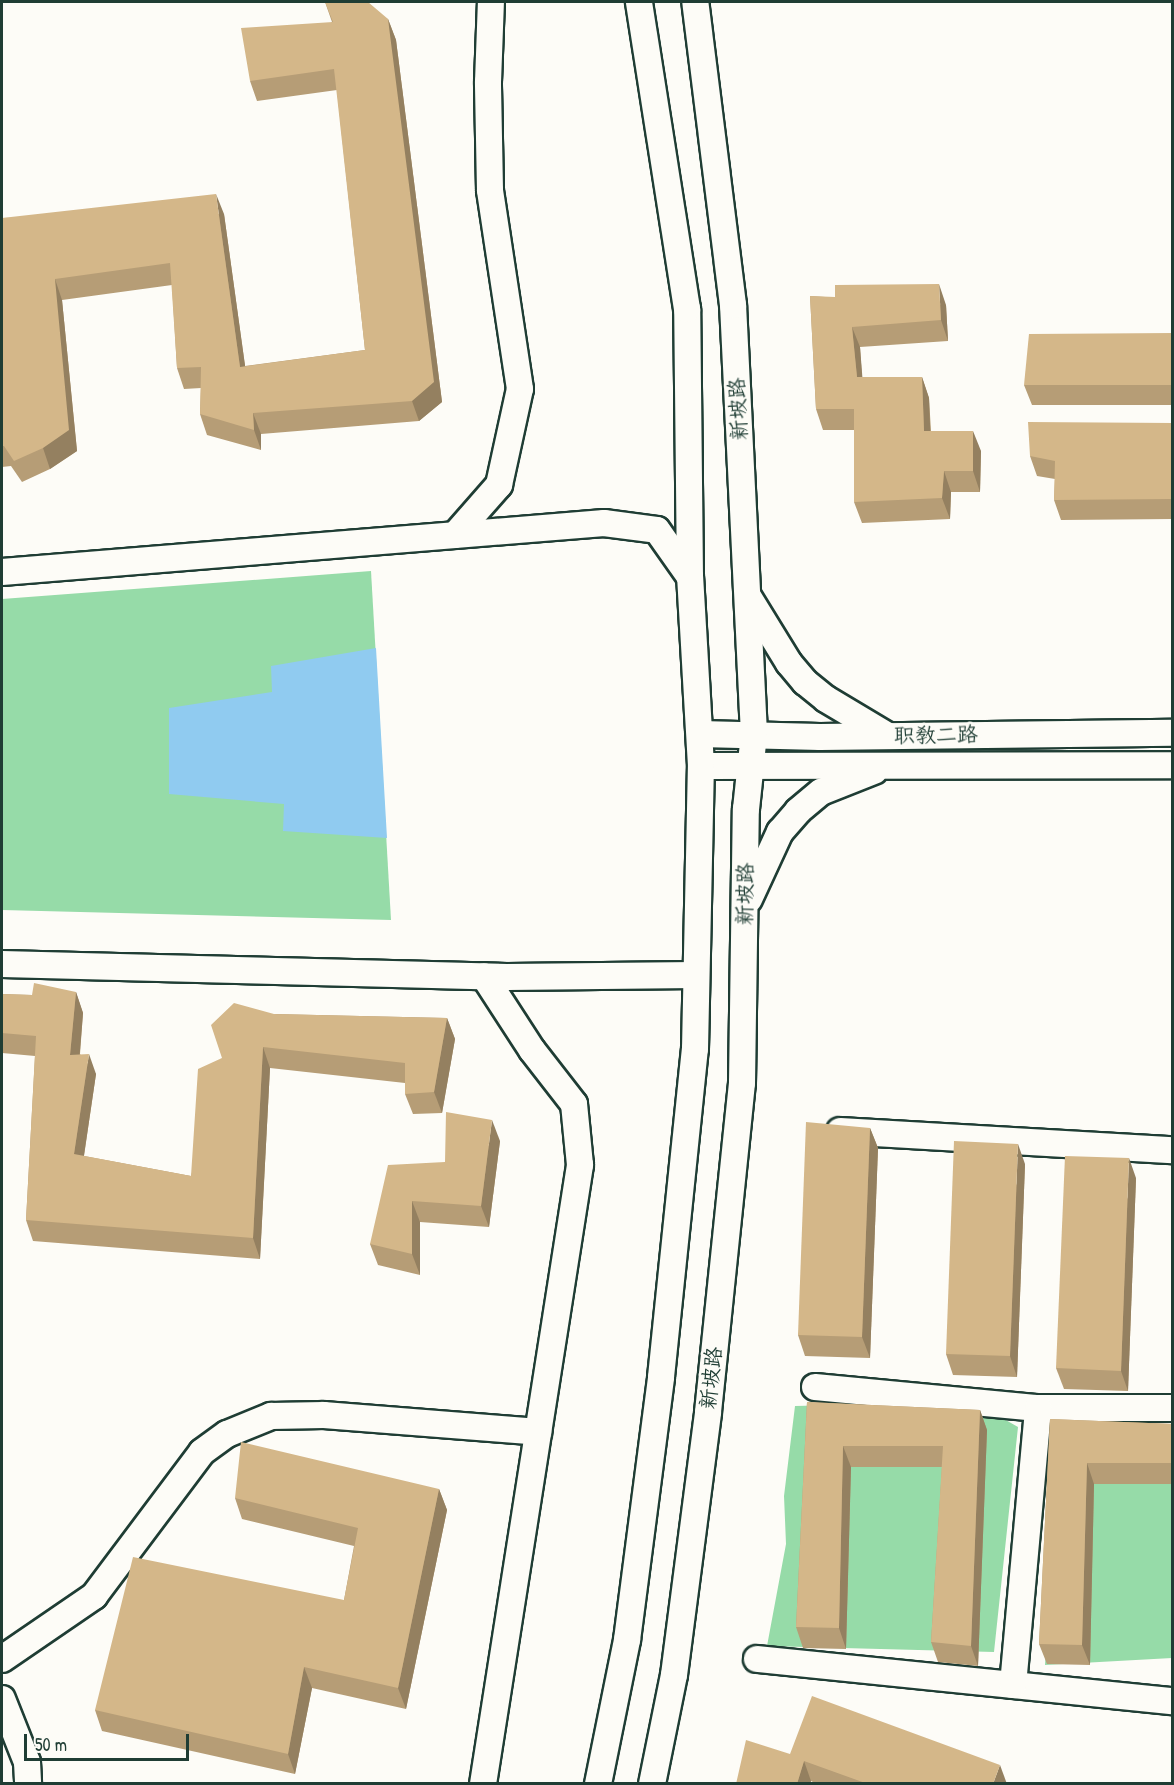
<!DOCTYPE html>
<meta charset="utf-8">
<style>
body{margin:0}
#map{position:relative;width:1174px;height:1785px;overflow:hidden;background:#fdfcf7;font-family:"Patrick Hand","LXGW WenKai TC",sans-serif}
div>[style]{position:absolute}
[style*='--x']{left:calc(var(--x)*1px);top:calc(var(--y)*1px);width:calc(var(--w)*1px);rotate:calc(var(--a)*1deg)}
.green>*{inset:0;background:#96dba8}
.water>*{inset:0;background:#90cbf0}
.roads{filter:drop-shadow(2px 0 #1f3d34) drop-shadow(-2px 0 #1f3d34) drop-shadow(0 2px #1f3d34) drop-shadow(0 -2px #1f3d34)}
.minor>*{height:26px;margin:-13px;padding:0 13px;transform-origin:13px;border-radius:13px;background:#fdfcf7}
.wall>*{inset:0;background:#b69d76}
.shaded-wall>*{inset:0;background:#948060}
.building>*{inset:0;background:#d4b789}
span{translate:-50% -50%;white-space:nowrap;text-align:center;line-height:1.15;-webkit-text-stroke:5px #fdfcf7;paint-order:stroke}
.street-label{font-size:21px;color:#1f3d34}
.frame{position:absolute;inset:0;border:3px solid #1f3d34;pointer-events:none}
.scale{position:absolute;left:24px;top:1734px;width:165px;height:27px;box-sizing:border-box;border:3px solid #1f3d34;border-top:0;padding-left:8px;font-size:18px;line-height:21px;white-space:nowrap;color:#1f3d34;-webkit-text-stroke:4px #fdfcf7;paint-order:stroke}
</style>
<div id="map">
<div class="green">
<i style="clip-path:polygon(371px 571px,391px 920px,2px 910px,2px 599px)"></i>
<i style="clip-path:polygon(838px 1405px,1004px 1419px,1018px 1427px,994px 1652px,767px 1646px,786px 1544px,784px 1496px,795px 1406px)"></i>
<i style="clip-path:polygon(1060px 1422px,1172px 1425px,1172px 1658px,1045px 1665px)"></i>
</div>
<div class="water">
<i style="clip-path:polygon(376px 648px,387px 838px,283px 831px,284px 804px,169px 794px,169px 708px,272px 692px,271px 666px)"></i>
</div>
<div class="roads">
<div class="minor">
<i style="--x:455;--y:535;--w:67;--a:-48.7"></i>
<i style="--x:499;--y:485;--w:98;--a:-77.7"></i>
<i style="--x:520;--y:389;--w:201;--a:-98.6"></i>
<i style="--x:490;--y:190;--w:108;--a:-91.1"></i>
<i style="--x:488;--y:82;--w:80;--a:-87.9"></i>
<i style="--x:2;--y:572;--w:604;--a:-4.65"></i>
<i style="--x:604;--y:523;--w:53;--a:7.5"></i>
<i style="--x:657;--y:530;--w:57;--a:54.9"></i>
<i style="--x:749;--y:598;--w:76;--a:58.4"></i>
<i style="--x:789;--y:663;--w:25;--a:50"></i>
<i style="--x:805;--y:682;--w:27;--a:39"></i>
<i style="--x:826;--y:699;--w:72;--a:30.8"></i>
<i style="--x:700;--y:734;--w:120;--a:1.4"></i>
<i style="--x:820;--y:737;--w:352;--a:-0.7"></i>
<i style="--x:701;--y:766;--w:471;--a:-0.1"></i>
<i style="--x:749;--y:899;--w:74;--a:-65.2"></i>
<i style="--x:780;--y:832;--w:28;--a:-49"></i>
<i style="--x:798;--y:811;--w:30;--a:-40"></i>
<i style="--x:821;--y:792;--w:57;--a:-21.6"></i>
<i style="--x:2;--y:964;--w:505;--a:1.47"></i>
<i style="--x:507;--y:977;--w:189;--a:-0.6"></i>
<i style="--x:840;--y:1131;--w:333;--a:3.3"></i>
<i style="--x:815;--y:1387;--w:224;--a:5.4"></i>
<i style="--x:1038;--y:1408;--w:134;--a:0"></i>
<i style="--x:2;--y:1659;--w:112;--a:-34.4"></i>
<i style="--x:94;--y:1596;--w:180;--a:-53.1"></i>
<i style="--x:202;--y:1452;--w:31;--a:-36"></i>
<i style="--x:227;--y:1434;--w:48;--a:-22.2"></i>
<i style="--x:271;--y:1416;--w:53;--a:-1.1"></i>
<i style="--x:324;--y:1415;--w:215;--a:4.5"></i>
<i style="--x:757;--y:1659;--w:417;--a:5.8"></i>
<i style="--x:1013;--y:1685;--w:278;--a:-84.8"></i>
<i style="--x:2;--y:1699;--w:68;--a:68.4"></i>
<i style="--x:27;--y:1762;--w:22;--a:87"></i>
<i style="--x:483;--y:1784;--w:627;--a:-81.09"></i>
<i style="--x:580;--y:1165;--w:61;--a:-95.6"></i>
<i style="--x:574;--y:1104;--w:68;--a:-127.9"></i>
<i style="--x:532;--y:1050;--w:88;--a:-123"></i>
<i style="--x:598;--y:1784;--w:147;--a:-78.6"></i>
<i style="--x:627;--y:1640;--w:265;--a:-82.6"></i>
<i style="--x:661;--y:1377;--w:330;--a:-84.1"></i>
<i style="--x:695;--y:1049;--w:283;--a:-88.8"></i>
<i style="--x:701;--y:766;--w:189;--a:-93.3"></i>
<i style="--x:690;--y:577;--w:268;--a:-90.6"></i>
<i style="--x:687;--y:309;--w:311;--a:-98.9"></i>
<i style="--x:652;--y:1784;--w:111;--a:-78.6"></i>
<i style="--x:674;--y:1675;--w:265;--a:-82.6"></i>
<i style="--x:708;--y:1412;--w:331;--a:-84.1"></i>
<i style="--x:742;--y:1083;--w:274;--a:-89.2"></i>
<i style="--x:746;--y:809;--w:75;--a:-83.9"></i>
<i style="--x:754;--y:734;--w:430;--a:-92.8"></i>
<i style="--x:733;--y:305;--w:305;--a:-97.1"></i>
</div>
</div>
<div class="wall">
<i style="clip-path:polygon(325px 2px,388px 19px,396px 40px,442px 402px,419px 421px,261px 434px,261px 450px,207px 435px,200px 414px,201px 388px,184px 389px,177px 368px,172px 285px,62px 300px,77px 451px,50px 469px,22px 482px,11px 466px,2px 467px,2px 405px,3px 405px,2px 218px,224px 214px,245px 366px,365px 350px,337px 90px,257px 101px,250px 81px,332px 22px)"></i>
<i style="clip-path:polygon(810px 296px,946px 305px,948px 341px,860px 347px,862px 377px,922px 377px,929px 398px,931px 431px,981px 451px,980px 492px,951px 492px,950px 519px,862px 523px,854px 502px,854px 430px,823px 430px,816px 409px)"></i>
<i style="clip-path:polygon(1173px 333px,1173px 405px,1032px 405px,1024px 385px)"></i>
<i style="clip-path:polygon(1173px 423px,1173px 519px,1061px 520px,1054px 500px,1055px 479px,1037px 476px,1030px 456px)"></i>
<i style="clip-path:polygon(76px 992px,83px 1013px,80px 1054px,96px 1074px,84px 1156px,191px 1176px,222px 1058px,274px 1014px,447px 1018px,455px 1039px,442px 1113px,413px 1114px,405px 1094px,405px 1083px,270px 1068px,260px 1259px,33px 1241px,26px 1220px,35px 1056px,2px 1053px,2px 994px,32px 995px)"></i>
<i style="clip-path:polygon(870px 1128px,878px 1148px,870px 1358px,805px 1356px,798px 1335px)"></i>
<i style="clip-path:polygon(500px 1141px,489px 1227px,420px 1222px,420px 1275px,378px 1265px,370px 1244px,445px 1162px)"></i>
<i style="clip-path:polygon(1025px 1164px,1017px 1377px,953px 1375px,946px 1354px)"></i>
<i style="clip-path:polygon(1136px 1178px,1128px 1391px,1064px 1389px,1056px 1368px)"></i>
<i style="clip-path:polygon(807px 1402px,980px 1410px,987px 1430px,978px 1666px,938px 1662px,931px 1642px,942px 1467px,851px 1467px,846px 1649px,803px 1648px,796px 1627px)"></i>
<i style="clip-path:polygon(1050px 1419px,1173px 1424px,1173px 1484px,1094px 1484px,1090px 1665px,1047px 1664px,1039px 1644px)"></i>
<i style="clip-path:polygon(439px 1489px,447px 1510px,406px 1709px,312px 1688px,295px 1774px,102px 1731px,95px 1710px,344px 1600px,354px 1546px,242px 1519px,235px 1498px)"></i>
<i style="clip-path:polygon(790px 1754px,1007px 1784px,817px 1784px,811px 1781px,810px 1784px,736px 1784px)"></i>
</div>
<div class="shaded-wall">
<i style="clip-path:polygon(388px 19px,396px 40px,442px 402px,419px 421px,412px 401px)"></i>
<i style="clip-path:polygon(216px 194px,224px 214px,248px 387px,240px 367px)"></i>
<i style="clip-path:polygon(55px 279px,62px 300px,77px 451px,50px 469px,43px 448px)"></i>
<i style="clip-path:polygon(939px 284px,946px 305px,948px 341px,941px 320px)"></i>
<i style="clip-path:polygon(852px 327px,860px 347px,864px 398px,857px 377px)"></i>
<i style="clip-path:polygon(922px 377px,929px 398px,931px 451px,924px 431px)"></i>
<i style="clip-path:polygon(253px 413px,261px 434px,261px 450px,254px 430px)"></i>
<i style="clip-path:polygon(973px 431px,981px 451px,980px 492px,973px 471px)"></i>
<i style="clip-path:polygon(944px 471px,951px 492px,950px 519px,942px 498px)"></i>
<i style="clip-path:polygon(76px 992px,83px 1013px,78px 1075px,70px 1055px)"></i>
<i style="clip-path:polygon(447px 1018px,455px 1039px,442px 1113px,434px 1092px)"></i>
<i style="clip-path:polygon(263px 1047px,270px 1068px,260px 1259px,253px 1238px)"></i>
<i style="clip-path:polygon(89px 1054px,96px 1074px,81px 1175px,74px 1154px)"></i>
<i style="clip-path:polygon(492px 1120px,500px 1141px,489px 1227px,481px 1206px)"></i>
<i style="clip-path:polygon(870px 1128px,878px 1148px,870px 1358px,862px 1337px)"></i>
<i style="clip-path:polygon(1018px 1144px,1025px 1164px,1017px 1377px,1010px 1356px)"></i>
<i style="clip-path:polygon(1129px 1158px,1136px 1178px,1128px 1391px,1121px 1371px)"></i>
<i style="clip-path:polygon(412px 1201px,420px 1222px,420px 1275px,412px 1254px)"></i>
<i style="clip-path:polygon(980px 1410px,987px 1430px,978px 1666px,971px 1646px)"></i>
<i style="clip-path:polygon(843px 1446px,851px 1467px,846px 1649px,839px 1628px)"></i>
<i style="clip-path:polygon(1087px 1463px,1094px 1484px,1090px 1665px,1082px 1645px)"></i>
<i style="clip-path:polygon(439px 1489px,447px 1510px,406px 1709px,398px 1688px)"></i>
<i style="clip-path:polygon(304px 1667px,312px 1688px,295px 1774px,288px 1754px)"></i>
<i style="clip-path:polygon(804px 1761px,811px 1781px,810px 1784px,797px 1784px)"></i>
<i style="clip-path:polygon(1000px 1765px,1007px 1784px,993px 1784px)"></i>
</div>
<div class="building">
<i style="clip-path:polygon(325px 2px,368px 2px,388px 19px,434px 382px,412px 401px,253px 413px,254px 430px,200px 414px,201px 367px,177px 368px,170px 263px,55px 279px,69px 430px,43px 448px,14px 461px,4px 446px,2px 446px,2px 405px,3px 405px,2px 391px,2px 218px,216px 194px,240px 367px,365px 350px,334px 69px,250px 81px,241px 28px,333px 22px)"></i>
<i style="clip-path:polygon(939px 284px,941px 320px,852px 327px,857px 377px,922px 377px,924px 431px,973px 431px,973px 471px,944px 471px,942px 498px,854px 502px,854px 409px,816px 409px,810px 296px,835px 297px,835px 285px)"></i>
<i style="clip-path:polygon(1173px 333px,1173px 385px,1024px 385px,1029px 334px)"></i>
<i style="clip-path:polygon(1028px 422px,1173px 423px,1173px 499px,1054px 500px,1055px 461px,1030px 456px)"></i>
<i style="clip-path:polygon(34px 983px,76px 992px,70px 1055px,89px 1054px,74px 1154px,191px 1176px,198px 1069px,222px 1058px,211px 1025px,234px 1003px,274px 1014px,447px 1018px,434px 1092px,405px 1094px,405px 1063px,263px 1047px,253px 1238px,26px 1220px,36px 1036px,2px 1033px,2px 994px,32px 995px)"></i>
<i style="clip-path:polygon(446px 1112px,492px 1120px,481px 1206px,412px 1201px,412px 1254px,370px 1244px,388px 1165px,445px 1162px)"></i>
<i style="clip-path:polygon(806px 1122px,870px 1128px,862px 1337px,798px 1335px)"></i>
<i style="clip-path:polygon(954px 1141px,1018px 1144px,1010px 1356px,946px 1354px)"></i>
<i style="clip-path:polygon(1065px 1156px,1129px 1158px,1121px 1371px,1056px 1368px)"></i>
<i style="clip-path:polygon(807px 1402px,980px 1410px,971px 1646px,931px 1642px,943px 1446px,843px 1446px,839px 1628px,796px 1627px)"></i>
<i style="clip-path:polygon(1050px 1419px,1173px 1424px,1173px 1463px,1087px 1463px,1082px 1645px,1039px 1644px)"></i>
<i style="clip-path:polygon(241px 1442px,439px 1489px,398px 1688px,304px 1667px,288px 1754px,95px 1710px,133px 1557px,344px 1600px,358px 1528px,235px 1498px)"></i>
<i style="clip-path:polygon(812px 1696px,1000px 1765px,993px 1784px,868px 1784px,804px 1761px,797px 1784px,736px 1784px,746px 1740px,790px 1754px)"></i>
</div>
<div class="street-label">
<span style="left:738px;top:409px;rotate:-93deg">新坡路</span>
<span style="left:936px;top:735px;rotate:-1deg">职教二路</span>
<span style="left:745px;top:894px;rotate:-89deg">新坡路</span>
<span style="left:711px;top:1378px;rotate:-84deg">新坡路</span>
</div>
<div class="frame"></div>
<div class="scale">50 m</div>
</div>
